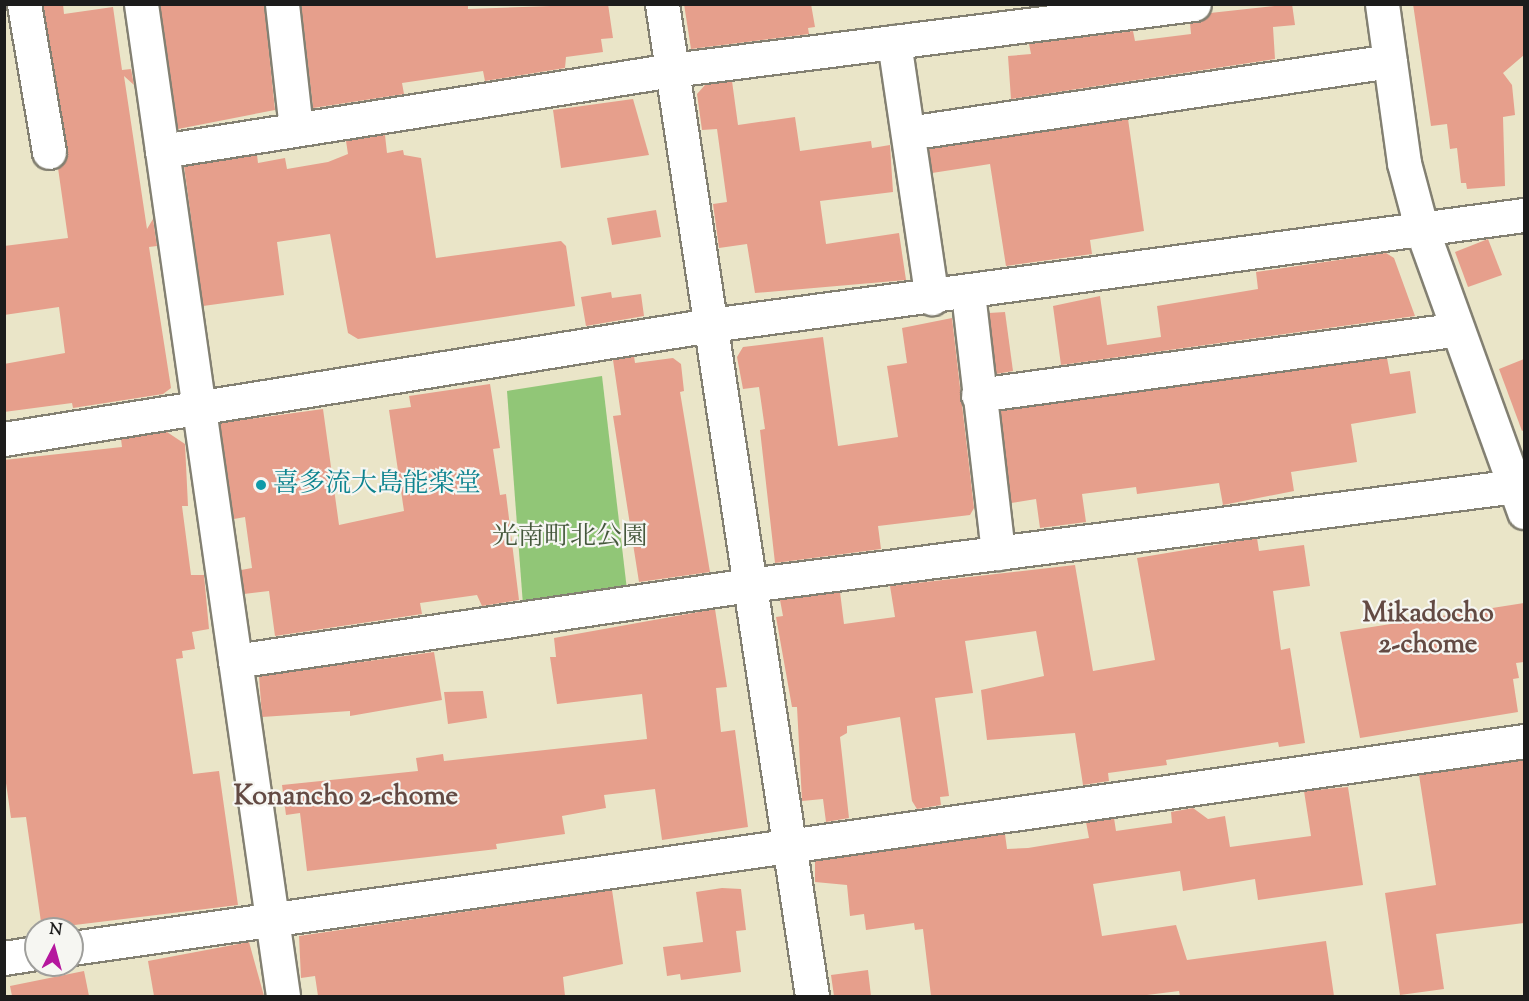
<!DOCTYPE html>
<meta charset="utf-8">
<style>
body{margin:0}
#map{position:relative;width:1529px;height:1001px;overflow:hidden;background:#eae5c8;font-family:"Sorts Mill Goudy","Noto Serif JP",serif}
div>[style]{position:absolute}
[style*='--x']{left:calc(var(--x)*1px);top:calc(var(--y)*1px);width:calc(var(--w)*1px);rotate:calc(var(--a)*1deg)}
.green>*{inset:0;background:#91c677}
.building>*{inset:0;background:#e69f8c}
.roads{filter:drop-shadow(2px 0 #838072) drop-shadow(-2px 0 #838072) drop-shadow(0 2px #838072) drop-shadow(0 -2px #838072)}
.minor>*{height:33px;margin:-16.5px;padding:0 16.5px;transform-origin:16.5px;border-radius:16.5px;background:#fff}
.dots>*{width:16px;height:16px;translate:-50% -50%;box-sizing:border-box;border:3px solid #f6f6f2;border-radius:50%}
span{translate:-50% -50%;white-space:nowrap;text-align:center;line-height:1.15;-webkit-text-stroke:4.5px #f6f6f2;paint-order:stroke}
.culture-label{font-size:26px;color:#0d838f}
.left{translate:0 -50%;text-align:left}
.park-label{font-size:26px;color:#45583c}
.neighbourhood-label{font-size:27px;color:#634a43;font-weight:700}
.frame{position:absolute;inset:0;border:6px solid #1c1c1c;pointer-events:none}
.north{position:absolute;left:24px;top:917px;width:60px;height:60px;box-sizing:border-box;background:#f6f6f2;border:2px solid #9f9f9c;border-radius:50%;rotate:6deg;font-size:16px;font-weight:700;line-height:24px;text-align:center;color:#1c1c1c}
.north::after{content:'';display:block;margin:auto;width:21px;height:27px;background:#b5179e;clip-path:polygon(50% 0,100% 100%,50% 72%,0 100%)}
</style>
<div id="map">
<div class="green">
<i style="clip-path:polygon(602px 376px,627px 590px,523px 605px,507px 391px)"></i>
</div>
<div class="building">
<i style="clip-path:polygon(43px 4px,63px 4px,64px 14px,113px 7px,122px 70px,131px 69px,134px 85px,124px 76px,147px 229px,153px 219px,157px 246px,149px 247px,171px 388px,163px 394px,73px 408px,72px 403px,4px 412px,4px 364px,65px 353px,59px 307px,4px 315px,4px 246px,68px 238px,58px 168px,67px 149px)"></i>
<i style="clip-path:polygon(160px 4px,264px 4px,275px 110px,178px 129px)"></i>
<i style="clip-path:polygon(301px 4px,468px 4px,468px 9px,608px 4px,613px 38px,601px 39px,603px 52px,566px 57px,565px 68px,485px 81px,483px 71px,402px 83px,404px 94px,313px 108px)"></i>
<i style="clip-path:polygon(684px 4px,811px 4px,815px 27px,808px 28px,809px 34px,691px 49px)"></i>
<i style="clip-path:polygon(1292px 4px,1295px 25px,1273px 27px,1275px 59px,1011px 99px,1008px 56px,1031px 54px,1029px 44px,1133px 31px,1135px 41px,1191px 34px,1190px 23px,1210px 13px)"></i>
<i style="clip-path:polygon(1413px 4px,1524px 4px,1524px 55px,1503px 73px,1512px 85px,1515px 115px,1503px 117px,1505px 186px,1467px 189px,1466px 183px,1461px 183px,1457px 148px,1450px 149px,1447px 124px,1431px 126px)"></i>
<i style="clip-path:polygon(732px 81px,738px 125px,795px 117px,800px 151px,871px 141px,872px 148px,890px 145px,893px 192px,820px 201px,826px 244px,899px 233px,906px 280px,755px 293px,747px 244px,719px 248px,713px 204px,727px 202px,717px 129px,702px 130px,697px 94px,705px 85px)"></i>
<i style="clip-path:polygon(633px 99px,649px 155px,561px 168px,553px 110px)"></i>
<i style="clip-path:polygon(1128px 119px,1144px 231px,1090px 240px,1092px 254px,1006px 266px,990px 164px,932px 173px,929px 149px)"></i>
<i style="clip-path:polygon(385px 135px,387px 153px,403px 150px,404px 155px,421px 158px,436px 258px,561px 241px,566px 246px,575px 306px,358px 339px,348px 333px,330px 234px,277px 242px,284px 295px,203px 306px,184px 166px,257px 155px,258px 163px,285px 158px,287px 169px,328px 162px,348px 154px,346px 141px)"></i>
<i style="clip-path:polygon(656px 210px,661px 237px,612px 245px,607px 218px)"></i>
<i style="clip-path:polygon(1488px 239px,1502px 275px,1468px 287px,1455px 252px)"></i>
<i style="clip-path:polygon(1386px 253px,1394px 258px,1415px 316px,1061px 365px,1053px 306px,1100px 296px,1107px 345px,1161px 337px,1157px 306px,1258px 289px,1256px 272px)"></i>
<i style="clip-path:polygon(611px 292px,612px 298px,641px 294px,644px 316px,586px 326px,581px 297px)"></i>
<i style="clip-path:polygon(1005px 312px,1013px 371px,996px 374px,989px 313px)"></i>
<i style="clip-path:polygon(952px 318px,974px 508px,970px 515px,878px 526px,881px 549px,775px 563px,760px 430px,765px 429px,759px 387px,743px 389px,737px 357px,743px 347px,823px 337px,838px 446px,898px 437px,887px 366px,907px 363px,902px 328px)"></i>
<i style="clip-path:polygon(634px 356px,635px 363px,673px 358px,681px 364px,684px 391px,680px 392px,710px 572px,639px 582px,613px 416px,621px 415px,613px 360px)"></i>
<i style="clip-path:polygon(1387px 358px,1390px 374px,1410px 371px,1416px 413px,1351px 424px,1357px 462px,1291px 472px,1294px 491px,1223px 505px,1219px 483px,1137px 494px,1136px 487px,1082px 494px,1086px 522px,1040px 528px,1036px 499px,1011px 503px,1000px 411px)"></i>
<i style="clip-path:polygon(1524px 359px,1524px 430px,1522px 431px,1499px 369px)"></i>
<i style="clip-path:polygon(490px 384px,500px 448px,493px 449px,500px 495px,506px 494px,519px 600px,482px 606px,477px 595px,420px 603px,422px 614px,275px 636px,269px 591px,244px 594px,241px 570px,252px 568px,245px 517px,234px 519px,220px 423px,323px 409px,339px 525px,404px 511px,389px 410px,411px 407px,409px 396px)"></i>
<i style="clip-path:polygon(167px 432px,185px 444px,188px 506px,182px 506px,191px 575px,204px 575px,209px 629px,192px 632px,195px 649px,182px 651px,183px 658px,176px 659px,193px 774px,219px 771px,238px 905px,42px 929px,26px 817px,11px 818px,4px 769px,4px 460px,122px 447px,121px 439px)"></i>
<i style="clip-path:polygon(1257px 538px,1259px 551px,1304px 545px,1310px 586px,1273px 591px,1281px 650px,1290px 648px,1305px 743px,1279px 747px,1278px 742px,1166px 760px,1167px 765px,1108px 773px,1109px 781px,1083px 785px,1075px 733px,987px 740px,981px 690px,1044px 676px,1036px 631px,965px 641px,973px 693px,935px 698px,949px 796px,940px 797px,941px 805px,917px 809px,912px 801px,900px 717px,847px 726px,847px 733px,840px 737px,849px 818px,826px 822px,823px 799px,802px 801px,797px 707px,792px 707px,776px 617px,783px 616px,780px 600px,840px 592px,844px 624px,895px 617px,890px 586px,1075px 565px,1093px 671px,1155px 660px,1137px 558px)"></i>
<i style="clip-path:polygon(1524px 603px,1524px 662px,1516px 663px,1519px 678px,1513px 679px,1518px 712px,1360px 738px,1340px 632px)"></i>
<i style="clip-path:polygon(715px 609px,727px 687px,716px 688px,721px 732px,735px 730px,748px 827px,662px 840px,655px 789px,604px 795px,606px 808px,562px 816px,565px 834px,496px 844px,497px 849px,307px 871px,300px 813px,286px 815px,282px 785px,418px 771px,416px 758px,443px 754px,444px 761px,647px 739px,642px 694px,557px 704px,550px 657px,556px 657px,554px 638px)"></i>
<i style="clip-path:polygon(434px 652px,442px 700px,350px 716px,350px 711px,262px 717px,259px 676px)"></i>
<i style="clip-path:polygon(483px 691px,487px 718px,448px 724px,444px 692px)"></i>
<i style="clip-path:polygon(1524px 760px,1524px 923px,1436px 934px,1444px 989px,1400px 995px,1385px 893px,1436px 885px,1419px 775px)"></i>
<i style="clip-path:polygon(1348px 787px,1363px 885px,1258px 900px,1255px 879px,1183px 891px,1180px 871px,1093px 884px,1102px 936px,1176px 925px,1187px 960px,1326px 941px,1334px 996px,1180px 996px,1179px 991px,1139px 996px,931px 996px,923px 929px,915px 930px,914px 923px,866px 930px,864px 914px,850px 916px,847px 885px,815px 882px,815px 861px,1005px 834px,1007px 849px,1028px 848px,1089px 838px,1086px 822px,1114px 818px,1116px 831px,1172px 823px,1171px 812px,1193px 808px,1208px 819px,1225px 816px,1230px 847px,1311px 836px,1304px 791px)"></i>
<i style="clip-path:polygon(722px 888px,741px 889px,746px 930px,736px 931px,741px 972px,681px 980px,680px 974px,667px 976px,663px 947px,703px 942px,696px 892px)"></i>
<i style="clip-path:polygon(612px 890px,623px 964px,563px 977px,565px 996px,318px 996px,315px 976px,301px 978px,299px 936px)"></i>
<i style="clip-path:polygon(249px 942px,264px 996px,154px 996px,148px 961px)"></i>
<i style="clip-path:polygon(868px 970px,871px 996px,834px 996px,831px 975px)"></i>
<i style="clip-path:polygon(84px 971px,89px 996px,12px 996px,10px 986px)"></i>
</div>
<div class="roads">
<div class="minor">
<i style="--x:24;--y:4;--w:150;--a:80.4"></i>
<i style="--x:141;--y:4;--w:1002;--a:81.85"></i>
<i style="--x:282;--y:4;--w:126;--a:83.6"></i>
<i style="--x:662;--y:4;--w:1003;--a:81.4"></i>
<i style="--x:1382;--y:4;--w:161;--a:82.1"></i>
<i style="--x:1404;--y:163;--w:69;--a:75"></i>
<i style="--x:1422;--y:230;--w:300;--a:70.1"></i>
<i style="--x:894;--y:42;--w:259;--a:81.6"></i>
<i style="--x:908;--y:133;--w:487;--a:-8.5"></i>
<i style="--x:162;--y:151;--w:516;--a:-9.02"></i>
<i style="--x:672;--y:70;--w:526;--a:-7.21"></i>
<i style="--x:968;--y:293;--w:262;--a:83.4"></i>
<i style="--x:978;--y:395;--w:481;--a:-7.8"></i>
<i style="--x:4;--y:439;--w:716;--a:-9.16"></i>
<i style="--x:711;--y:325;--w:820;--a:-7.71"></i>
<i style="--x:235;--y:661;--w:520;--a:-8.41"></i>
<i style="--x:749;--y:585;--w:772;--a:-7.36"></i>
<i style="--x:72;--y:948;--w:1467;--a:-8.11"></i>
<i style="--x:4;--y:958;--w:32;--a:-9"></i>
</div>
</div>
<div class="dots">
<i style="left:261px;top:485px;background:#0f9aa8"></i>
</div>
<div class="culture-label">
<span class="left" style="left:273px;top:485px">喜多流大島能楽堂</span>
</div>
<div class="park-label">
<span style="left:570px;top:538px">光南町北公園</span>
</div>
<div class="neighbourhood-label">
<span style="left:1428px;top:630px">Mikadocho<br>2-chome</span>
<span style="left:346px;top:798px">Konancho 2-chome</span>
</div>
<div class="frame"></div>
<div class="north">N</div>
</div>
